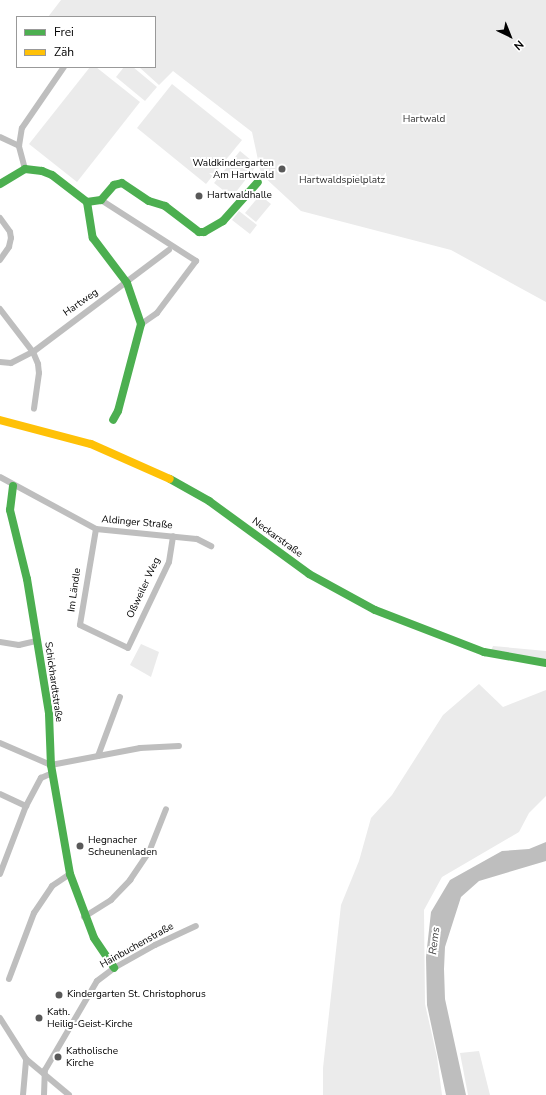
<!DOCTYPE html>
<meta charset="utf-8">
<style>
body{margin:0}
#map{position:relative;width:546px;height:1095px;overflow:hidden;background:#fff;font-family:"Nunito Sans",sans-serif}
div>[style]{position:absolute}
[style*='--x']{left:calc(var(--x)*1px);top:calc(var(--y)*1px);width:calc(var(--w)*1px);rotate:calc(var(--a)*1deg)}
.green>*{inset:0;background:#ebebeb}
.water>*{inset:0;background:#bebebe}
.street>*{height:6px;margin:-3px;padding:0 3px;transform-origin:3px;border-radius:3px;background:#bebebe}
.fast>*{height:8px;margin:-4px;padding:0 4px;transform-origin:4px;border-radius:4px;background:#4caf50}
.slow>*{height:8px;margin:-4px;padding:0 4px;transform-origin:4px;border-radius:4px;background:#ffc107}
.dots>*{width:11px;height:11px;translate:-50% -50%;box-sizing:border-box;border:2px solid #fff;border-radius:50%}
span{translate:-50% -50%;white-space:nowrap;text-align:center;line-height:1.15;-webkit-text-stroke:4px #fff;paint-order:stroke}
.park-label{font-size:10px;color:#323232}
.poi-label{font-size:10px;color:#000}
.right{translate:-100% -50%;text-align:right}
.left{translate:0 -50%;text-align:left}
.street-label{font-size:10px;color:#000}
.water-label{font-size:11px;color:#434343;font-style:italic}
.legend{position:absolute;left:16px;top:16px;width:140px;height:52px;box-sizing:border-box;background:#fff;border:1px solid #999;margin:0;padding:5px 7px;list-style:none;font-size:12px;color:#000}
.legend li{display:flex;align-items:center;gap:8px;height:20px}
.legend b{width:20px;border:1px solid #999}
.north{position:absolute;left:490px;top:16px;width:40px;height:40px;-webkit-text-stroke:3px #fff;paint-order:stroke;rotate:137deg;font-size:11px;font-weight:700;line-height:16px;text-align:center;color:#000}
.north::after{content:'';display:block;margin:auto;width:14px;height:18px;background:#000;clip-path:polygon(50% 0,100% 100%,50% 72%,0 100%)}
</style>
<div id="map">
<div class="green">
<i style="clip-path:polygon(61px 0,546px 0,546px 302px,451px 250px,301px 211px,261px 174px,252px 132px,173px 71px,159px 85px,139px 67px,155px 67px,155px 17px,48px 17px)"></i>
<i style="clip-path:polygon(90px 67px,96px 67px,140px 102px,77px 182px,29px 144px)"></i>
<i style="clip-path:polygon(124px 67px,133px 67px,157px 87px,145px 101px,116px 77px)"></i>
<i style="clip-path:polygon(172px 84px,242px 140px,206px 184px,137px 128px)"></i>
<i style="clip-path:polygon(240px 151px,257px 165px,232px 197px,214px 183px)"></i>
<i style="clip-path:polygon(260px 195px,271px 204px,256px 222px,245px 213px)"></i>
<i style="clip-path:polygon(239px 211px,257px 225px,250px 234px,232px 220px)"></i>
<i style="clip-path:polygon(141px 644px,159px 652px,151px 677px,130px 665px)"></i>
<i style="clip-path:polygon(493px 646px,546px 651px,546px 663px,490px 653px)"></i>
<i style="clip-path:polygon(479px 684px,503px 707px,546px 690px,546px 796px,529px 813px,519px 832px,442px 877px,424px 910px,425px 1004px,437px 1057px,442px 1095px,323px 1095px,323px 1068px,341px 905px,359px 861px,371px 818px,392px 795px,443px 715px)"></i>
<i style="clip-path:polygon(479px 1051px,490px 1095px,468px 1095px,460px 1053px)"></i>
</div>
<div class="water">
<i style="clip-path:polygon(546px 842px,546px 861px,479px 881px,461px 897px,445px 947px,444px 969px,445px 999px,466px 1095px,446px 1095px,427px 1005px,426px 957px,431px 912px,450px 880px,502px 851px,529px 849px)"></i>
</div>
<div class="street">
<i style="--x:0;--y:137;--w:21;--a:25"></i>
<i style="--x:25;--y:169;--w:24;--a:-105"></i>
<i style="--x:19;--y:146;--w:18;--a:-81"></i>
<i style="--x:22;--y:128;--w:74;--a:-55.5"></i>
<i style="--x:101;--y:200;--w:113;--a:32.7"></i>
<i style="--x:196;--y:261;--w:65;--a:126.9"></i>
<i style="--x:157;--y:313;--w:19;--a:145"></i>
<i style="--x:0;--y:218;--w:17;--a:54"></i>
<i style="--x:10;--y:232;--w:6;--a:81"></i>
<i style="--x:11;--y:238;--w:9;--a:103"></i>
<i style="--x:9;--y:247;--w:16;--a:125"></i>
<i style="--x:0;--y:309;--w:54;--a:52.5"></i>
<i style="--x:33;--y:352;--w:13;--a:67"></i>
<i style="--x:38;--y:364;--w:9;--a:84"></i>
<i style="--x:39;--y:373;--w:36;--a:98"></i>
<i style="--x:0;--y:362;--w:11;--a:5"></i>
<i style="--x:11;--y:363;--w:25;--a:-27"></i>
<i style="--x:33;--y:352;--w:170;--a:-36.9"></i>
<i style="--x:0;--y:477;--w:109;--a:28.4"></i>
<i style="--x:96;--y:529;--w:101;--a:5.7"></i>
<i style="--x:197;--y:539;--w:16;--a:27"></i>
<i style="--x:96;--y:529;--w:97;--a:99.5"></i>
<i style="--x:80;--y:625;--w:53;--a:25.6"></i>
<i style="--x:128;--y:648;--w:95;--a:-64.5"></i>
<i style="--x:169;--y:562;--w:26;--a:-81"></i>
<i style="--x:0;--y:642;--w:19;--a:9"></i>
<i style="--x:19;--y:645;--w:18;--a:-13"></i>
<i style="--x:0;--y:743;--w:56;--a:23.3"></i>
<i style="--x:51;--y:765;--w:91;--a:-10.8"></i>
<i style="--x:140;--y:748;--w:39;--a:-3"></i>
<i style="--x:98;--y:756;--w:63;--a:-69.6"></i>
<i style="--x:0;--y:794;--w:29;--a:25"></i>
<i style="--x:0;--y:874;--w:73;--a:-69.1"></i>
<i style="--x:26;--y:806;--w:32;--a:-62"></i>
<i style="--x:41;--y:778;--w:12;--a:-24"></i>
<i style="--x:84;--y:917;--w:32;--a:-32"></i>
<i style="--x:111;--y:900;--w:28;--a:-46"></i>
<i style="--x:130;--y:880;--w:34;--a:-56"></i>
<i style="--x:149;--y:852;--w:46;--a:-68.4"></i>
<i style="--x:9;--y:979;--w:71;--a:-69.3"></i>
<i style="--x:34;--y:913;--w:32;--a:-56"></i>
<i style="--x:52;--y:886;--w:22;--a:-34"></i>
<i style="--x:0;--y:1018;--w:49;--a:57.6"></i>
<i style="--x:26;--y:1059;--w:56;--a:39.9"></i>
<i style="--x:23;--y:1095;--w:36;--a:-85"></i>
<i style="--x:44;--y:1095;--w:25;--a:-88"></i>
<i style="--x:45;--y:1070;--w:103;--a:-59.7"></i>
<i style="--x:97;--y:981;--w:21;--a:-37"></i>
<i style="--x:114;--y:968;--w:47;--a:-29.3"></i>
<i style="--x:155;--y:945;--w:45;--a:-24.9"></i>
</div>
<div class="fast">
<i style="--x:0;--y:184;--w:29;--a:-31"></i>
<i style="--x:25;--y:169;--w:17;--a:7"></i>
<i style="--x:42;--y:171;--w:11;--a:22"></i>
<i style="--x:52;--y:175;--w:44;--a:37.6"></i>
<i style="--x:87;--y:202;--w:14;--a:-8"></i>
<i style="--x:101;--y:200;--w:20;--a:-49"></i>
<i style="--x:114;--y:185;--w:8;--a:-14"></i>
<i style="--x:122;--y:183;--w:32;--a:34"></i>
<i style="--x:149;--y:201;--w:17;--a:17"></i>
<i style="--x:165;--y:206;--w:43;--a:37.4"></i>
<i style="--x:199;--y:232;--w:5;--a:0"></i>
<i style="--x:204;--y:232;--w:22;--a:-30"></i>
<i style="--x:223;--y:221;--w:52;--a:-48.1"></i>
<i style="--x:87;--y:202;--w:36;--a:81"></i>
<i style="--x:93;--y:238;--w:56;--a:52.9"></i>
<i style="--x:127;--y:283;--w:43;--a:71.1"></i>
<i style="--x:141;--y:324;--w:90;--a:104.8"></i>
<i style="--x:118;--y:411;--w:10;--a:119"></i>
<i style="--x:170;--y:479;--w:45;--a:29.4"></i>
<i style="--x:209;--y:501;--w:124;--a:36.1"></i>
<i style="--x:309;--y:574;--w:75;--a:28.6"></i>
<i style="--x:375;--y:610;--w:117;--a:21.1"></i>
<i style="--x:484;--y:652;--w:63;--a:10.1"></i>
<i style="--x:13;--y:486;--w:24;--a:97"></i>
<i style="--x:10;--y:510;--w:71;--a:76.2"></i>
<i style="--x:27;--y:579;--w:137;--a:80.7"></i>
<i style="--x:49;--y:714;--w:51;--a:87.8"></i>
<i style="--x:51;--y:765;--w:111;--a:80.1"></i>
<i style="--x:70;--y:874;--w:68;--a:69.4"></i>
<i style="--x:94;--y:938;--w:36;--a:56"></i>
</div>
<div class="slow">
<i style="--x:0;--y:420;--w:94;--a:14.8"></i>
<i style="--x:91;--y:444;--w:86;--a:23.9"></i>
</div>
<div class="dots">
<i style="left:282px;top:169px;background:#595959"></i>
<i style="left:199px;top:196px;background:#595959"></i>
<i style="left:80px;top:846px;background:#595959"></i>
<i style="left:59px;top:995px;background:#595959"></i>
<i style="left:39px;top:1018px;background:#595959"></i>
<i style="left:58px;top:1057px;background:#595959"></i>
</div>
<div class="park-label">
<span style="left:424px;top:120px">Hartwald</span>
<span style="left:342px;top:181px">Hartwaldspielplatz</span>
</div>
<div class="poi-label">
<span class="right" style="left:274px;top:169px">Waldkindergarten<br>Am Hartwald</span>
<span class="left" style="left:207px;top:196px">Hartwaldhalle</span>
<span class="left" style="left:88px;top:846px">Hegnacher<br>Scheunenladen</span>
<span class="left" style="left:67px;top:995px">Kindergarten St. Christophorus</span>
<span class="left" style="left:47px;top:1018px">Kath.<br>Heilig-Geist-Kirche</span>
<span class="left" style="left:66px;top:1057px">Katholische<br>Kirche</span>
</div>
<div class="street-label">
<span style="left:81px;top:303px;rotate:-35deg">Hartweg</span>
<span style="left:137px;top:523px;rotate:5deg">Aldinger Straße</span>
<span style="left:277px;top:538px;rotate:36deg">Neckarstraße</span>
<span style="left:144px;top:588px;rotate:-65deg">Oßweiler Weg</span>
<span style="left:75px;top:590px;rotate:-82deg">Im Ländle</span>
<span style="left:53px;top:682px;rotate:82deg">Schickhardtstraße</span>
<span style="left:137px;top:946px;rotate:-29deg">Hainbuchenstraße</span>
</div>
<div class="water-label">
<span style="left:435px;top:941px;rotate:-83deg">Rems</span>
</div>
<ul class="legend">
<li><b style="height:5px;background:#4caf50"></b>Frei</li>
<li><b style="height:5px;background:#ffc107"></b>Zäh</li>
</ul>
<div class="north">N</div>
</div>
